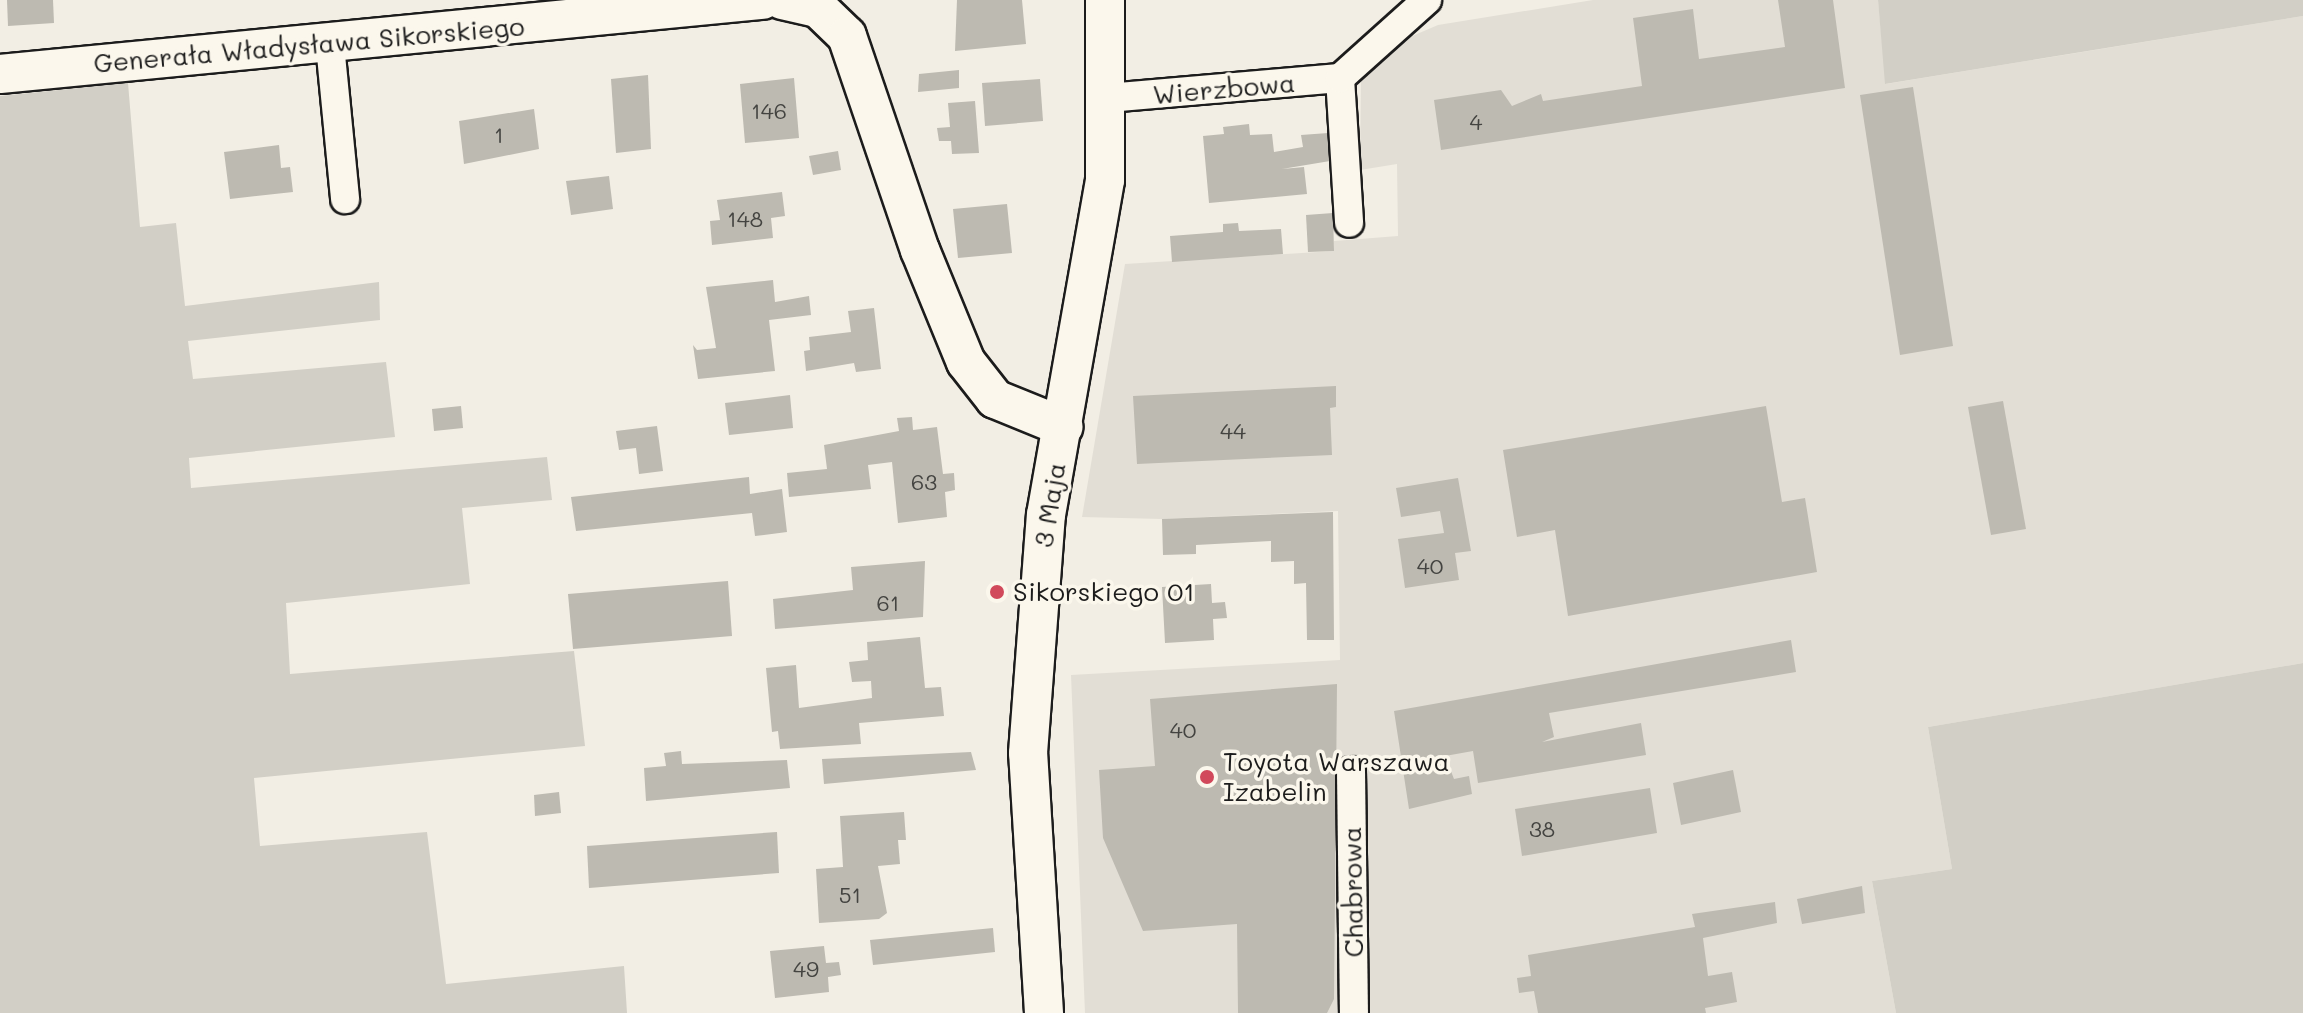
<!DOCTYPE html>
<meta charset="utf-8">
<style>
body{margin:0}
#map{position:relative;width:2303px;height:1013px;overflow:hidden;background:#f2eee4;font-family:Mali,sans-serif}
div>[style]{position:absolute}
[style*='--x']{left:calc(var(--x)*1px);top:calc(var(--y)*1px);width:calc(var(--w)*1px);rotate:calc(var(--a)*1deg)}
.built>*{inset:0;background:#e2ded5}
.green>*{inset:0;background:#d2cfc6}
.building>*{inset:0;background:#bdbab1}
.roads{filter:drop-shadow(2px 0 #1c1c1c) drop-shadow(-2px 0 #1c1c1c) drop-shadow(0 2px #1c1c1c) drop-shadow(0 -2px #1c1c1c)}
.street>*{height:28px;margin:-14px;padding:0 14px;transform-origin:14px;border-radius:14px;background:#fbf7ec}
.secondary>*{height:38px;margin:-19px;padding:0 19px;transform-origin:19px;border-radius:19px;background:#fbf7ec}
.dots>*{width:22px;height:22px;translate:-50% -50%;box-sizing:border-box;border:4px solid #fbf7ec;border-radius:50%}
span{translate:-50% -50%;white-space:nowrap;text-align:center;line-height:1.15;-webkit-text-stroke:7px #fbf7ec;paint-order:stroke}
.number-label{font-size:22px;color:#444441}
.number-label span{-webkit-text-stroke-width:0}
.street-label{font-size:26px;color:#1c1c1c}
.poi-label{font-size:26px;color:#1c1c1c}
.left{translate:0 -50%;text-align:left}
</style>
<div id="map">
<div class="built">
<i style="clip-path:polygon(1593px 0,1878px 0,1886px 84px,2303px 16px,2303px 663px,1928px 727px,1952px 869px,1872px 881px,1896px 1013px,1085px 1013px,1071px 675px,1340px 660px,1338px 511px,1162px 519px,1082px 517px,1125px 264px,1334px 251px,1334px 241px,1398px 236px,1397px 164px,1360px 170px,1361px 76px,1403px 40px,1438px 25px)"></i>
</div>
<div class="green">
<i style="clip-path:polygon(1878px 0,2303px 0,2303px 16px,1885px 84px)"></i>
<i style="clip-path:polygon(128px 83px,140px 227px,176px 223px,185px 306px,379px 282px,380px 320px,188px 341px,193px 379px,386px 362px,395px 437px,189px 458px,191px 488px,547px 457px,552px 500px,462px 508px,470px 584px,286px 603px,290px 674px,574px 651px,585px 746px,254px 778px,260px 846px,427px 832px,446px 984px,624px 966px,627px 1013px,0 1013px,0 96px)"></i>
<i style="clip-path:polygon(2303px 663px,2303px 1013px,1896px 1013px,1872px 881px,1952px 869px,1928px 727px)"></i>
</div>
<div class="building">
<i style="clip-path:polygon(7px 0,53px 0,54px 23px,8px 26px)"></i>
<i style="clip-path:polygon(957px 0,1022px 0,1026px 44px,955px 51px)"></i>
<i style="clip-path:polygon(1778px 0,1833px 0,1845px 88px,1441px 150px,1434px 100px,1501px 90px,1512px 106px,1541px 94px,1543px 101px,1642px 86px,1633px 18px,1693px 9px,1699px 59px,1785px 47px)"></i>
<i style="clip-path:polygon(959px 70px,959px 88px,918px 92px,919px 74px)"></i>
<i style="clip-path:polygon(648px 75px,651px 149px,616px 153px,611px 79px)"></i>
<i style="clip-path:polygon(794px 78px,799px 138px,745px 143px,740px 84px)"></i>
<i style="clip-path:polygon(1040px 79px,1043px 121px,985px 126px,982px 83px)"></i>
<i style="clip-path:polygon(1913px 87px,1953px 346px,1900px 355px,1860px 95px)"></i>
<i style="clip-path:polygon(975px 101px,979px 153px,952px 154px,951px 141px,939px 141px,937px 128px,950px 127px,948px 103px)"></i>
<i style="clip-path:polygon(534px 109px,539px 149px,464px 164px,459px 121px)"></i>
<i style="clip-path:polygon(1249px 124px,1250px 135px,1272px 134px,1274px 152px,1303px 147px,1301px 135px,1328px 133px,1330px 161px,1282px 169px,1304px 167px,1307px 194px,1209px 203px,1203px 136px,1224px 134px,1223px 127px)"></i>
<i style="clip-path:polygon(279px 145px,281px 168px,290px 167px,293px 192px,230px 199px,224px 152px)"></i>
<i style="clip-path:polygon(838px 151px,841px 170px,813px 175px,809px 156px)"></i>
<i style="clip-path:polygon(609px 176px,613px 209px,571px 215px,566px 181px)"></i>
<i style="clip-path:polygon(782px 192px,785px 216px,771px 218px,773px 238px,712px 245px,710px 221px,720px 220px,717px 200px)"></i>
<i style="clip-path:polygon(1007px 204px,1012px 253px,958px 258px,953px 209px)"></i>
<i style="clip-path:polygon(1333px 213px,1334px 251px,1308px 252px,1306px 215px)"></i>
<i style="clip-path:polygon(1238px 223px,1239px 231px,1281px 229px,1283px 254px,1172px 262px,1170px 236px,1223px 232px,1223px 224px)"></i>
<i style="clip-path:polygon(773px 280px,775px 302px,809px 296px,811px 315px,769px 320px,775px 371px,698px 379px,693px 345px,697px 350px,716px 348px,706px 287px)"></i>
<i style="clip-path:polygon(874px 308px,881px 369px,856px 372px,854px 363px,806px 371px,804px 351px,810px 350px,809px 337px,851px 332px,848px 311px)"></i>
<i style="clip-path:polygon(1336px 386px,1336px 407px,1330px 408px,1332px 455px,1137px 464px,1133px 396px)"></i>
<i style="clip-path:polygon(790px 395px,793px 428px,729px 435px,725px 403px)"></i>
<i style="clip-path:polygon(2003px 401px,2026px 529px,1991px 535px,1968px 407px)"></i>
<i style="clip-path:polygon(461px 406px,463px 428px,434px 431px,432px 409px)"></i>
<i style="clip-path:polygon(1766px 406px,1782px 502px,1805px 498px,1817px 572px,1568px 616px,1555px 530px,1517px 537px,1503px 450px)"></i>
<i style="clip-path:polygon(912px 417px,913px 430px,937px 427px,943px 474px,954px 473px,955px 490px,945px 492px,947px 517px,898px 523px,892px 462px,868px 465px,871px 489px,789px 497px,787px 473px,827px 469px,824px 445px,899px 431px,897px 418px)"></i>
<i style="clip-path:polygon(657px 426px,663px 471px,639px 474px,636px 448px,619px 450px,616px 431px)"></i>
<i style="clip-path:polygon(749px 477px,750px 494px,782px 489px,787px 532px,755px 536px,752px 513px,576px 531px,571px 497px)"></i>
<i style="clip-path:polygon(1458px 478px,1471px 551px,1455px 553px,1459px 580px,1405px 588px,1398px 539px,1444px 533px,1440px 511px,1401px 517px,1396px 488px)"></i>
<i style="clip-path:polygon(1333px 512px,1334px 640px,1307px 640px,1306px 583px,1294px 584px,1294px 561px,1271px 562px,1271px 541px,1196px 545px,1196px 554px,1163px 555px,1162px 519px)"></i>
<i style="clip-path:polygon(925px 561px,923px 617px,775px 629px,773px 599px,853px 590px,851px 567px)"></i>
<i style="clip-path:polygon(728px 581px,732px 636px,573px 649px,568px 594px)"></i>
<i style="clip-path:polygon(1211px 584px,1212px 603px,1225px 602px,1227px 618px,1213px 619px,1214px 640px,1165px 643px,1162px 587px)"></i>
<i style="clip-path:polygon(920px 637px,925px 688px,941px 687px,944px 716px,859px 723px,861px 744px,780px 749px,778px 731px,772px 732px,766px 668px,796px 665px,799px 708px,872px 698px,871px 681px,852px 682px,849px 662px,868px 660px,867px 642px)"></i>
<i style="clip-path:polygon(1791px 640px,1796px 672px,1549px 713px,1554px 737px,1542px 742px,1641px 723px,1646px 755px,1478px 783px,1473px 751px,1445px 756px,1454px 779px,1469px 776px,1472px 794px,1409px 809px,1394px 711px)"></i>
<i style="clip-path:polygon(1337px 684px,1334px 999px,1327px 1013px,1238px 1013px,1237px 924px,1143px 931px,1103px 838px,1099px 770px,1155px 766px,1150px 699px)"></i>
<i style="clip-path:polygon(681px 751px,682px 764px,787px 760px,790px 788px,646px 801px,644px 768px,666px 766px,664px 753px)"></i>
<i style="clip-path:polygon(971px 752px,976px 770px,824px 784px,822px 759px)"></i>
<i style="clip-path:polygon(1733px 770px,1741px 812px,1681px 825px,1673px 783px)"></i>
<i style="clip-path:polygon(1650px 788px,1657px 833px,1522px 856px,1515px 809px)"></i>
<i style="clip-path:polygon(559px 792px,561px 813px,535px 816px,534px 795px)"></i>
<i style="clip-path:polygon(904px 812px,906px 840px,898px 840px,900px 864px,878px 866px,887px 913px,879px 919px,819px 923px,816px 869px,843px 867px,840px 816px)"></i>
<i style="clip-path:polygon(777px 832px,779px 873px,589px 888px,587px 846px)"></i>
<i style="clip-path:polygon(1862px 886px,1865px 913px,1802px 924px,1797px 899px)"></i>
<i style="clip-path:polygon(1775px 902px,1777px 923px,1703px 938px,1708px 976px,1732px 972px,1737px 1002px,1705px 1008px,1706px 1013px,1538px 1013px,1534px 991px,1519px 993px,1517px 978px,1531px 976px,1528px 955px,1695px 927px,1692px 914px)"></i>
<i style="clip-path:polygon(993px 928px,995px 952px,873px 965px,870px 940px)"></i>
<i style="clip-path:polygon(824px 946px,826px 963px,839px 962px,841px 975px,828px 977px,829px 992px,775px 998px,770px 951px)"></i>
</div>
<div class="roads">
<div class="street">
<i style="--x:330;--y:45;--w:155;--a:84.4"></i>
<i style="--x:1340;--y:78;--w:145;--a:86.4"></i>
<i style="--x:1107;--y:98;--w:234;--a:-4.9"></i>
<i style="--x:1340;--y:78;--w:117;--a:-41.9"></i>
<i style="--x:1351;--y:771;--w:242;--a:89.3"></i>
</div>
<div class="secondary">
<i style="--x:782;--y:0;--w:37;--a:13"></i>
<i style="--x:818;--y:8;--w:40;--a:44"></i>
<i style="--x:847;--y:36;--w:226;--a:71.2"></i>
<i style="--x:920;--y:250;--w:121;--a:67.7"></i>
<i style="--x:966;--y:362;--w:47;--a:51.9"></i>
<i style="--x:995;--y:399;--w:74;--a:22.1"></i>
<i style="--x:0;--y:74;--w:766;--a:-5.55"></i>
<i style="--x:1044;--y:1013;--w:260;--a:-93.5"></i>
<i style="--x:1028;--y:753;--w:239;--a:-85.7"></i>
<i style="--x:1046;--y:515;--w:340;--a:-80"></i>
<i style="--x:1105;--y:180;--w:180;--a:-90"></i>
</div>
</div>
<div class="dots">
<i style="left:997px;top:592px;background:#d1495b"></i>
<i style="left:1207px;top:777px;background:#d1495b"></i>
</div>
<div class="number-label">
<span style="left:769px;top:111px">146</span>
<span style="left:1476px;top:122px">4</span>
<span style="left:499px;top:135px">1</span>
<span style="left:745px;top:219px">148</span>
<span style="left:1233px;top:431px">44</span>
<span style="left:924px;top:482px">63</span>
<span style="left:1430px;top:566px">40</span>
<span style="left:888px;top:603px">61</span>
<span style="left:1183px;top:730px">40</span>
<span style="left:1542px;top:829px">38</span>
<span style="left:850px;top:895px">51</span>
<span style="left:806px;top:969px">49</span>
</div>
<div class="street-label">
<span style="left:309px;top:45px;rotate:-5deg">Generała Władysława Sikorskiego</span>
<span style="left:1224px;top:89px;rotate:-5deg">Wierzbowa</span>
<span style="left:1050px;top:505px;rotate:-81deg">3 Maja</span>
<span style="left:1353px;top:892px;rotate:-91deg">Chabrowa</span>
</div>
<div class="poi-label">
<span class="left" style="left:1013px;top:592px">Sikorskiego 01</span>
<span class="left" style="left:1223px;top:777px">Toyota Warszawa<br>Izabelin</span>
</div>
</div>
